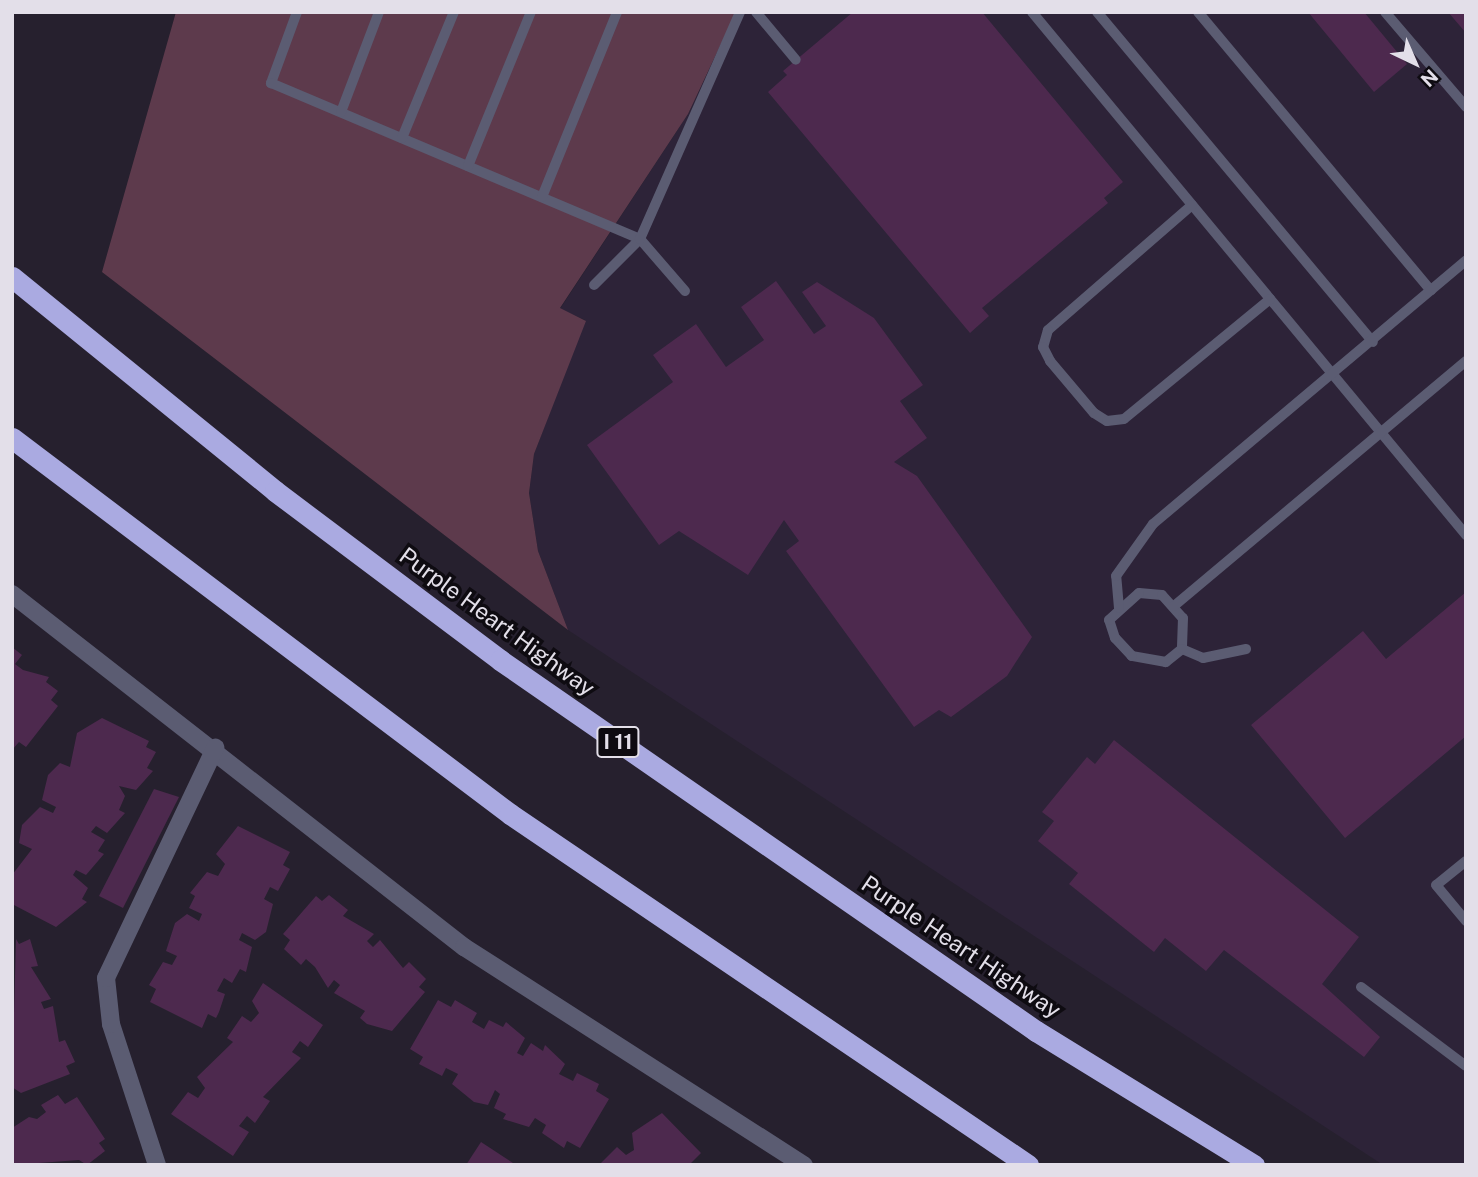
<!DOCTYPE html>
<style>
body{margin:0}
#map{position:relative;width:1478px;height:1177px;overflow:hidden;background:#26202e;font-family:"Public Sans",sans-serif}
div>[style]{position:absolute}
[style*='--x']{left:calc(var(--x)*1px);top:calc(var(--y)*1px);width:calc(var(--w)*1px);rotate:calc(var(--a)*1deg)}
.built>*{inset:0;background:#2d2338}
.green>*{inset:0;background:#5d3a4c}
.building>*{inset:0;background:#4d294e}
.service>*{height:10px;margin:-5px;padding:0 5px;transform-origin:5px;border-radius:5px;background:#5b5c72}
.minor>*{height:18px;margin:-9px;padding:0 9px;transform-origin:9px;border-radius:9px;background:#5b5c72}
.motorway>*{height:21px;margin:-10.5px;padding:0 10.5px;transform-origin:10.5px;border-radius:10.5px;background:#aaaae1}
span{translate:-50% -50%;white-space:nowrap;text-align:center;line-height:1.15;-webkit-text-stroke:7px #0e0b11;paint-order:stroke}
.shield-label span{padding:2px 5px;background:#0e0b11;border:2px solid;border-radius:5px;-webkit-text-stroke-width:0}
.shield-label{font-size:21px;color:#e3dfe9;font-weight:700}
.street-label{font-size:23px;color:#e3dfe9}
.frame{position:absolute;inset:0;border:14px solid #e3dfe9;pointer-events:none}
.north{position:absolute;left:1380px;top:28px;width:70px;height:70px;-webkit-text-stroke:5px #0e0b11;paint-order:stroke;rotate:136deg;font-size:19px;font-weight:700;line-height:28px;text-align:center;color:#e3dfe9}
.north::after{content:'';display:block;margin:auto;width:24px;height:32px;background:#e3dfe9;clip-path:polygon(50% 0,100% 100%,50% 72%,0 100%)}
</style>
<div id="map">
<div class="built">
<i style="clip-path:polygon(736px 12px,1466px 12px,1466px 1165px,1383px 1165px,568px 630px,538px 551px,529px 493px,534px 454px,585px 320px,560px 309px,688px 114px)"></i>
</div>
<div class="green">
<i style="clip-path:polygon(176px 12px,736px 12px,688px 114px,560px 308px,586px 321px,534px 454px,529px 493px,538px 551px,568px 630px,102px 272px)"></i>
</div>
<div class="building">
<i style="clip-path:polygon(853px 12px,982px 12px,1123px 182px,1104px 198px,1108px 203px,982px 308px,989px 316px,970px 333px,768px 92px,787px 75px,783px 71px)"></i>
<i style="clip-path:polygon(1308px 12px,1364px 12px,1407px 64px,1374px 92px)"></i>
<i style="clip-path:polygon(1448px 12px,1466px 12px,1466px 33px)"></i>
<i style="clip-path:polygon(776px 281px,814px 334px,826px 326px,802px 292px,817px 282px,874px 318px,923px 385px,900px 401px,927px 438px,894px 462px,917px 476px,1032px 637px,1007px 676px,951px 717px,939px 710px,914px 727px,786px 551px,799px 541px,784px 520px,748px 575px,679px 531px,659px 545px,587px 445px,673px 382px,653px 355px,696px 324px,726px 367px,764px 340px,741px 307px)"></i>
<i style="clip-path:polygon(1466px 592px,1466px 736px,1345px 838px,1251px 725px,1363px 631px,1386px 659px)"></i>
<i style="clip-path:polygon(12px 647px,22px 655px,15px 664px,23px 670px,49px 677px,46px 682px,58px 691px,51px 700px,58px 706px,26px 747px,19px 742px,12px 750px)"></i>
<i style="clip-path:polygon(102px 718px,149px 741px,146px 747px,156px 752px,147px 768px,153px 771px,136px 790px,119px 786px,125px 796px,119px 810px,125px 813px,107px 833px,96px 826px,91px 832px,105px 840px,98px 851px,104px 854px,86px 875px,76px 870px,73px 875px,88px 888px,82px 899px,87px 902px,56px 927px,12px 904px,12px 875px,32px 849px,19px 843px,22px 825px,40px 807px,53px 813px,56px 807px,42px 800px,48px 775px,60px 763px,70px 767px,77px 733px)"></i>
<i style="clip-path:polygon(1114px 740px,1359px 937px,1322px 984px,1380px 1037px,1364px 1057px,1224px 950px,1206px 971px,1165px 938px,1154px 952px,1069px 884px,1078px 873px,1038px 841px,1054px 821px,1042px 812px,1087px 757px,1095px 764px)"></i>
<i style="clip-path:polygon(154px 789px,179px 797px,123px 908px,99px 896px)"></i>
<i style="clip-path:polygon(238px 826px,290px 852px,283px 865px,290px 869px,278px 891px,270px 887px,264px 899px,273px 904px,266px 932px,255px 940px,242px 933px,239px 940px,252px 947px,246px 972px,240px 969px,232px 983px,224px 978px,217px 991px,225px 994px,219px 1012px,216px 1018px,208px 1014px,202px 1028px,150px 1002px,156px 989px,149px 985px,163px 962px,172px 965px,177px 956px,166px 951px,175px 923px,187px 914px,199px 921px,202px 914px,189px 908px,195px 896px,190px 893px,207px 872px,218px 876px,225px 864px,216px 854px)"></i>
<i style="clip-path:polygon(329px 895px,348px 910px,343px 916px,374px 934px,367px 941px,373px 947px,380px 940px,403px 968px,409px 962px,426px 979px,419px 987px,425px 992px,392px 1031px,367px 1024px,360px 1018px,365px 1011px,334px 993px,340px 985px,334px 980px,328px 988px,315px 967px,306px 959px,301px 965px,284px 949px,290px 940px,283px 934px,316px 896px,322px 901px)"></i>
<i style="clip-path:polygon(16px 939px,19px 944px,30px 939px,38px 966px,31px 967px,51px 999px,41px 1002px,44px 1009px,53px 1006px,59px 1042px,65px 1040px,75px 1062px,66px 1066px,70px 1074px,21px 1093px,12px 1087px)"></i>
<i style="clip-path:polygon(263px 983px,323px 1025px,308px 1047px,300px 1041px,292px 1052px,301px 1058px,263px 1097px,270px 1101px,255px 1123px,247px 1116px,239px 1126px,249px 1132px,233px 1156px,171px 1114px,188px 1092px,198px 1098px,205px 1088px,197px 1077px,233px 1042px,227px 1038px,242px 1016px,251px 1022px,259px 1013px,252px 1001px)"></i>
<i style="clip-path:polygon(438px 1000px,451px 1007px,455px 1000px,477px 1013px,472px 1022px,484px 1029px,489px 1020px,503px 1027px,506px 1022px,525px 1038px,517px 1053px,523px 1056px,531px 1043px,543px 1051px,545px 1045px,565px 1064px,559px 1074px,573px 1081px,577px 1073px,599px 1084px,596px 1091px,609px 1099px,580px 1148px,567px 1141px,564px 1148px,542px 1133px,546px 1125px,535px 1118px,529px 1127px,503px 1119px,506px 1114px,494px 1108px,500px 1094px,495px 1090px,488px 1105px,474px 1102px,452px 1084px,458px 1074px,446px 1068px,442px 1076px,419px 1064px,423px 1057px,410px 1049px)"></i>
<i style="clip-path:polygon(58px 1095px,65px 1104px,77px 1097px,105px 1139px,99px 1143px,105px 1151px,87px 1165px,79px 1160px,12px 1165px,12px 1128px,29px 1117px,37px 1119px,46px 1112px,41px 1105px)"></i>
<i style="clip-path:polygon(662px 1113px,701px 1153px,689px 1165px,599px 1165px,617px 1147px,626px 1155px,634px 1150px,632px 1133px)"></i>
<i style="clip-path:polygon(481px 1142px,516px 1165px,466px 1165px)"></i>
</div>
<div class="service">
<i style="--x:297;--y:12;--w:76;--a:110.1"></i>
<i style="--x:271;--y:83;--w:401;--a:22.9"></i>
<i style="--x:640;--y:239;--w:65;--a:135"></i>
<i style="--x:756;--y:12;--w:62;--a:50.2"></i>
<i style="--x:1032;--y:12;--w:680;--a:50.31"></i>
<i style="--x:1097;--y:12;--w:430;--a:50.1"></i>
<i style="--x:1198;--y:12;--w:363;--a:50.1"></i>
<i style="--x:1385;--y:12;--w:125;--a:49.5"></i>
<i style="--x:341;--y:112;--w:107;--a:-69.2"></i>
<i style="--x:402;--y:138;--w:136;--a:-67.6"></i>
<i style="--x:468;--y:166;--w:166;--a:-67.8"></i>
<i style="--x:542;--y:197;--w:200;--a:-67.9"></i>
<i style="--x:1192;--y:205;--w:191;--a:139"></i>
<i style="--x:1048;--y:330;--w:18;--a:106"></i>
<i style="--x:1043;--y:347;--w:16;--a:63"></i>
<i style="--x:1050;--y:361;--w:68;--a:49.8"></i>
<i style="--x:1094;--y:413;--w:15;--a:32"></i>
<i style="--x:1107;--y:421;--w:17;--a:-7"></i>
<i style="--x:1124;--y:419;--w:189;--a:-39.4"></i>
<i style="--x:685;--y:291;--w:69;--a:-130.9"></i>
<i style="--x:640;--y:239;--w:248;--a:-66.2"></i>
<i style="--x:1139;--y:593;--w:23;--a:5"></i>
<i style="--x:1162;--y:595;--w:31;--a:48"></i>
<i style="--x:1183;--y:618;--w:31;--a:92"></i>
<i style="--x:1182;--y:649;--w:21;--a:141"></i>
<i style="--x:1166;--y:662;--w:35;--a:-170"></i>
<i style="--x:1132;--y:656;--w:25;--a:-133"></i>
<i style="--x:1115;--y:638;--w:19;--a:-108"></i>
<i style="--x:1109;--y:620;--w:40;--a:-42"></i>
<i style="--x:1174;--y:606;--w:381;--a:-40"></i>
<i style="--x:1119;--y:608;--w:32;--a:-95"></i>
<i style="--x:1116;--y:576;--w:64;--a:-54.6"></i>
<i style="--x:1153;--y:524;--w:409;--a:-40.1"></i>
<i style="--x:1182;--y:649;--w:23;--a:23"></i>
<i style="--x:1203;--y:658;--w:44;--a:-11.8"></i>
<i style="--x:1466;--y:861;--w:38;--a:141"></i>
<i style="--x:1436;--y:885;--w:47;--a:50.2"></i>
<i style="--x:1361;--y:987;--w:131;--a:37"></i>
</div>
<div class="minor">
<i style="--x:12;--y:594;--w:574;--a:37.99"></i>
<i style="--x:464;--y:947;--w:404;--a:32.7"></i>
<i style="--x:157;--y:1165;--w:148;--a:-108.1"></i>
<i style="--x:111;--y:1024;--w:46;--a:-96.2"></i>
<i style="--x:106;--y:978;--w:255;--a:-64.6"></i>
</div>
<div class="motorway">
<i style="--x:12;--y:277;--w:339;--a:39.1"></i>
<i style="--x:275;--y:491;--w:281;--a:36.9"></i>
<i style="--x:500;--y:660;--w:652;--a:34.69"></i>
<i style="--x:1036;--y:1031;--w:256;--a:31.6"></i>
<i style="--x:12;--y:438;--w:624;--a:37.05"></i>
<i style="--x:510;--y:814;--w:626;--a:34.12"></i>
</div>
<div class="shield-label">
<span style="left:618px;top:742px">I 11</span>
</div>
<div class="street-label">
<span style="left:497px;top:622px;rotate:36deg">Purple Heart Highway</span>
<span style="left:961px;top:947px;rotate:34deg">Purple Heart Highway</span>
</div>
<div class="frame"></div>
<div class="north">N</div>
</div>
